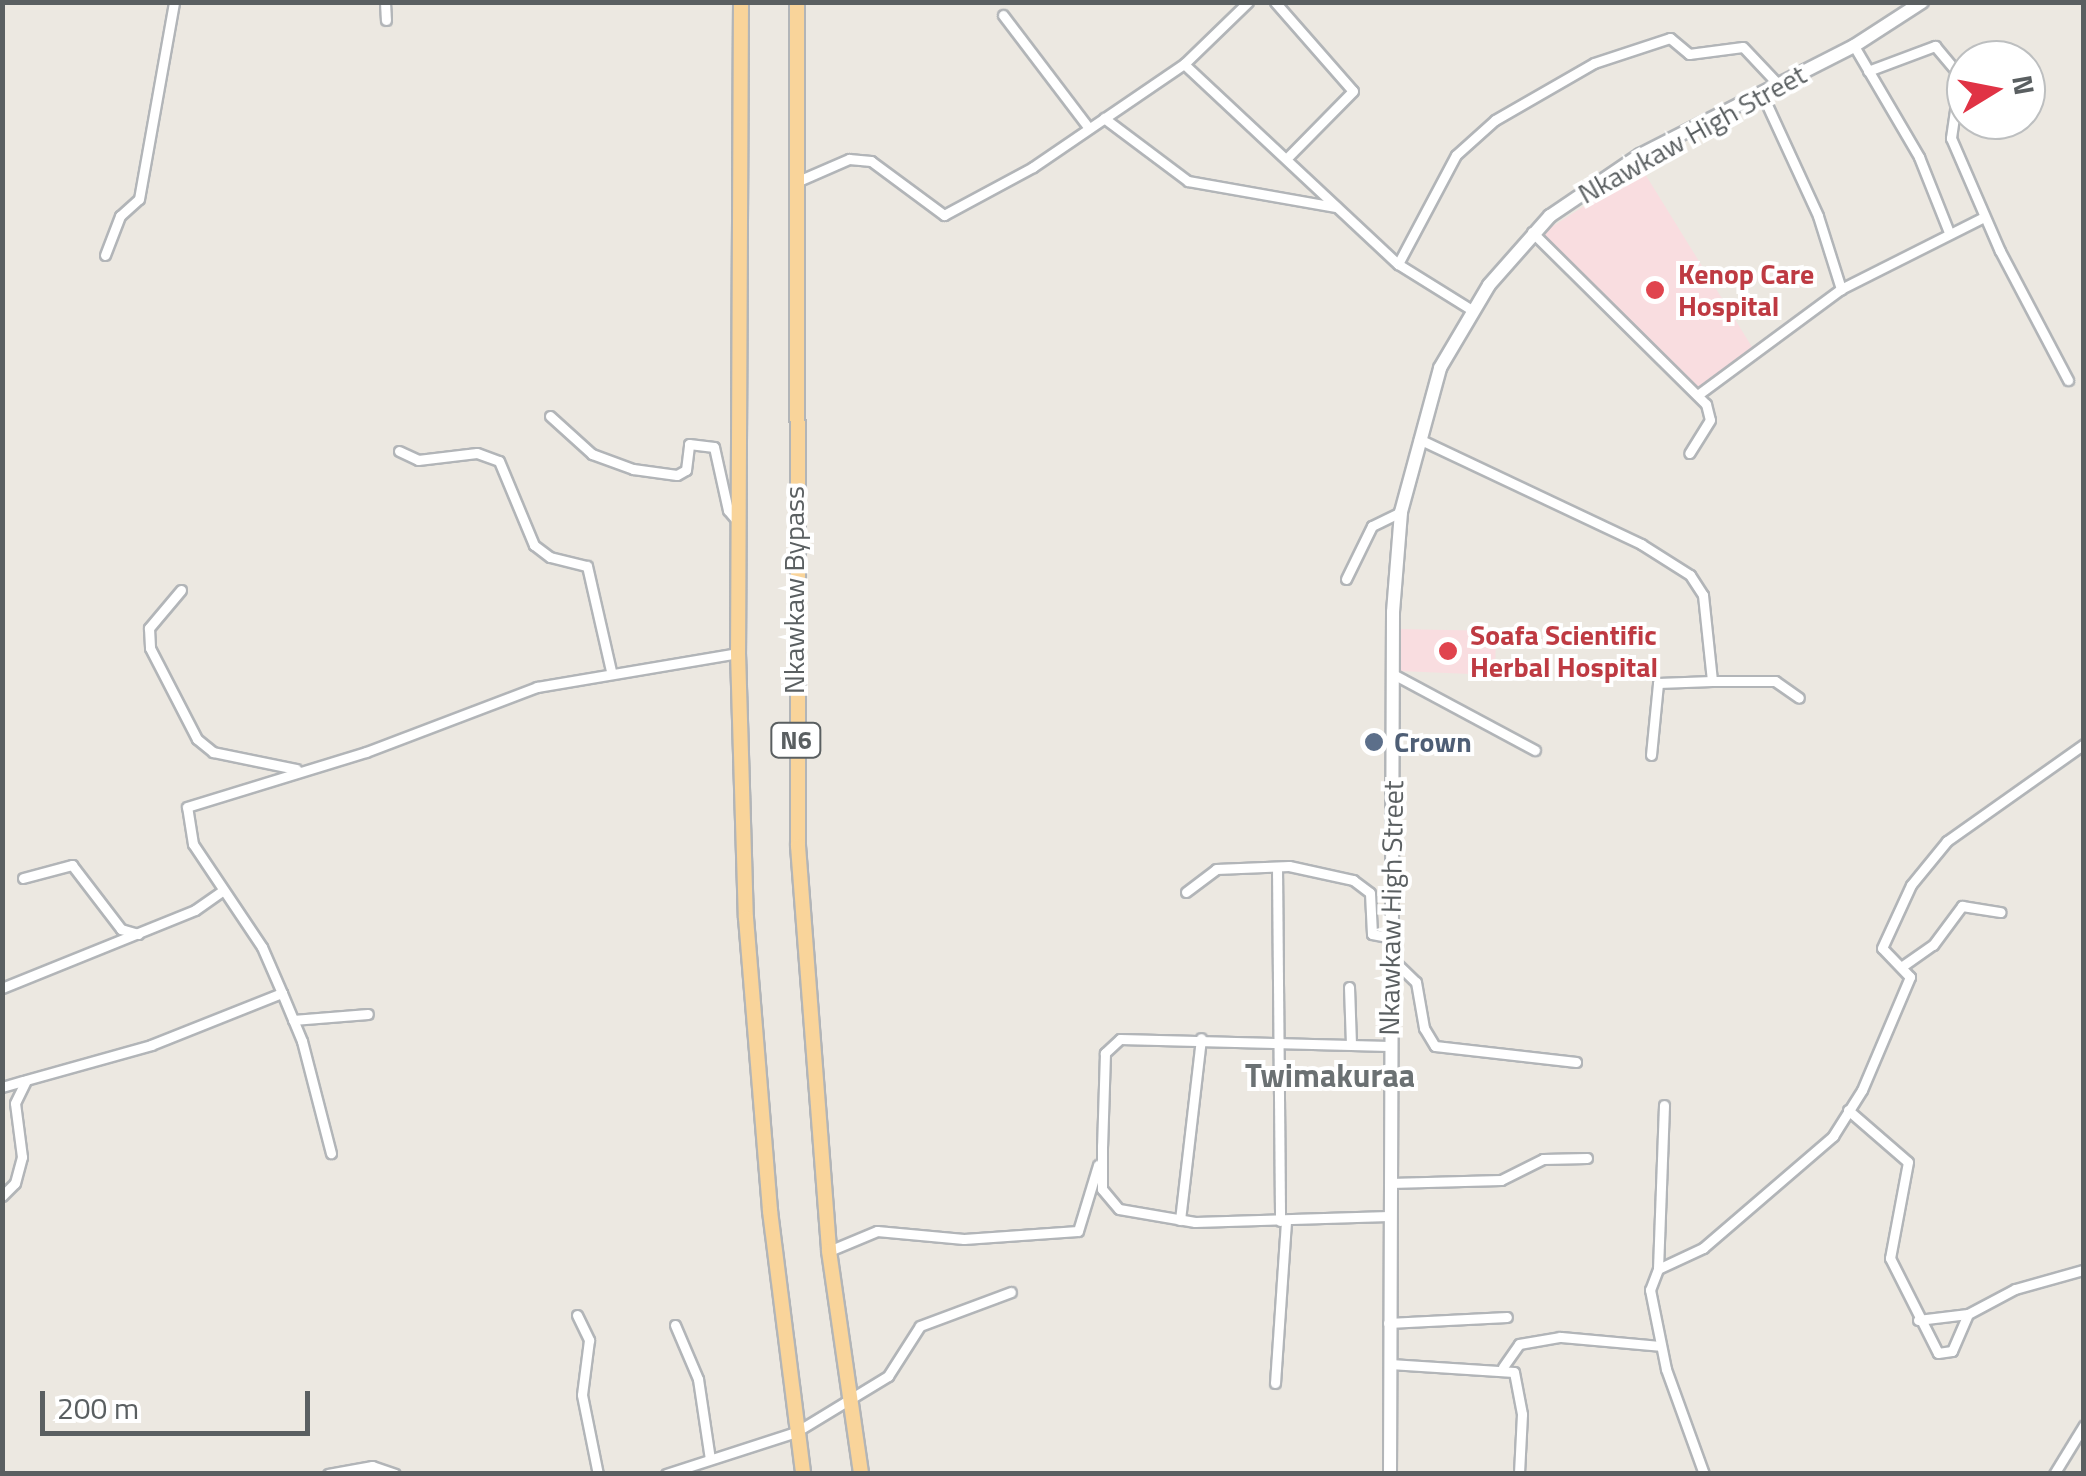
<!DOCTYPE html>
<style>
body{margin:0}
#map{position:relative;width:2086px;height:1476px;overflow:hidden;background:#ece8e1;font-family:"Titillium Web",sans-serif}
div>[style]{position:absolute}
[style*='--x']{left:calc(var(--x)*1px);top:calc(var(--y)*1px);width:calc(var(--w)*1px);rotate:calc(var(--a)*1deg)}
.medical>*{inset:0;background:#f9dde0}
.roads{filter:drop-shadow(2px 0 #b2b5b8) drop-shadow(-2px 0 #b2b5b8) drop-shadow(0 2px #b2b5b8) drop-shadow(0 -2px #b2b5b8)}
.minor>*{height:9px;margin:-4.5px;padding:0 4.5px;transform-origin:4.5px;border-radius:4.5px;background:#fff}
.secondary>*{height:12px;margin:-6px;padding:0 6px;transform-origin:6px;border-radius:6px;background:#fff}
.trunk>*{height:14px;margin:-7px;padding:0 7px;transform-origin:7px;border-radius:7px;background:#f9d49a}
.dots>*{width:28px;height:28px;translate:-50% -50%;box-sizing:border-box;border:5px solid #fff;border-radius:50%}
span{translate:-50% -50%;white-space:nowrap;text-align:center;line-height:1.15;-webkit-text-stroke:8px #fff;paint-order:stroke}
.shield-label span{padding:2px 8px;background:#fff;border:2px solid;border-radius:8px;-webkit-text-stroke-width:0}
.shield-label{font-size:25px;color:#5a5f61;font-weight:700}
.street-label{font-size:28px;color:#5a5f61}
.health-label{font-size:28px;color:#be3a42;font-weight:700}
.left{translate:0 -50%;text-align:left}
.service-label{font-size:28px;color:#4e5e75;font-weight:700}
.quarter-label{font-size:32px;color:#6b7173;font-weight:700}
.frame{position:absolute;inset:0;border:5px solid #5a5f61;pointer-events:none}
.north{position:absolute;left:1946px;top:40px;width:100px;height:100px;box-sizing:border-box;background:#fff;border:2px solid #bdbfc0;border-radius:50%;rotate:80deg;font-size:28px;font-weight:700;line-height:40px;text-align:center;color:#5a5f61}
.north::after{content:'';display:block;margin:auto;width:35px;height:45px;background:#e03345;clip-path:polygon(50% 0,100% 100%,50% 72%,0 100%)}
.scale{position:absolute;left:40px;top:1391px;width:270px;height:45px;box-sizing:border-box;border:5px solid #5a5f61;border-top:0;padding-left:12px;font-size:30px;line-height:35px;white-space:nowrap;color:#5a5f61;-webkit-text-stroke:8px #fff;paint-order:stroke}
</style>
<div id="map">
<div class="medical">
<i style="clip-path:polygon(1642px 169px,1752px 347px,1690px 397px,1542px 233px)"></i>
<i style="clip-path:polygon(1400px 629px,1496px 631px,1495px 675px,1399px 671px)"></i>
</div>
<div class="roads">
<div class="minor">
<i style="--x:385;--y:2;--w:18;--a:87"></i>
<i style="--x:1275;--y:2;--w:118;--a:48.8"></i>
<i style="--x:1353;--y:91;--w:91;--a:134.6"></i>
<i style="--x:1003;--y:15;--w:141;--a:52.8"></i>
<i style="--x:1854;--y:46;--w:129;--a:59.6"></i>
<i style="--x:1919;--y:157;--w:79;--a:68.3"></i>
<i style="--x:1184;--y:64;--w:89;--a:-44.1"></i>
<i style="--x:1868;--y:71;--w:72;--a:-20.5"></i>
<i style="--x:1935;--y:46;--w:39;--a:50"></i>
<i style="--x:1960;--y:76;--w:63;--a:98.3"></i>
<i style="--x:1951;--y:138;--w:123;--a:66.6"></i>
<i style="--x:2000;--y:251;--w:146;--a:62.2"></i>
<i style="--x:1762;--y:94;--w:134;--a:65.3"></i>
<i style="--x:1818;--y:216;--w:77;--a:72.5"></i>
<i style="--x:1104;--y:118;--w:105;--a:36.9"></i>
<i style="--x:1188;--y:181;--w:150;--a:10"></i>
<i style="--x:796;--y:182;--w:58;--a:-23.5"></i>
<i style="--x:849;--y:159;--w:22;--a:5"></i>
<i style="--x:871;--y:161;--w:91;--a:36.5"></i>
<i style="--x:944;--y:215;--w:101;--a:-28.3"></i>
<i style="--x:1033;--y:167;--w:183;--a:-34.3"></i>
<i style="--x:1184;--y:64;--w:293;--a:43.1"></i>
<i style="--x:1398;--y:264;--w:87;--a:31.9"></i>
<i style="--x:1532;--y:232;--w:245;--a:44.7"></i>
<i style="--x:1706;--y:404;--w:16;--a:76"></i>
<i style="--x:1710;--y:420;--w:39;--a:122"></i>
<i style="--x:105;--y:255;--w:42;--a:-69"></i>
<i style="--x:120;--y:216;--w:25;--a:-42"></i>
<i style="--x:139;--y:199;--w:200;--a:-79.9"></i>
<i style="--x:1398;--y:264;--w:123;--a:-62"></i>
<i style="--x:1456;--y:155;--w:52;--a:-41.9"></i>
<i style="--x:1495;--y:120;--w:114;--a:-29.9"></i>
<i style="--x:1594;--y:63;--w:80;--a:-18.2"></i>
<i style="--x:1670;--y:38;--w:25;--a:40"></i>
<i style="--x:1689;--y:54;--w:54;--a:-7.4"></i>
<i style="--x:1743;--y:47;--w:51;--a:46.6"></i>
<i style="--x:1699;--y:394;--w:177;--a:-36.5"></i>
<i style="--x:1841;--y:289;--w:160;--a:-26.7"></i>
<i style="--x:550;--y:416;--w:57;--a:42.1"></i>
<i style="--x:592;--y:454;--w:44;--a:20.1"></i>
<i style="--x:633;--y:469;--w:44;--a:7.8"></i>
<i style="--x:677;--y:475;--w:10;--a:-29"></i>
<i style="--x:686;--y:470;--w:26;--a:-83"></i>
<i style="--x:689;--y:444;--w:25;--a:7"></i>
<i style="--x:714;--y:447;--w:65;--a:77.5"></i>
<i style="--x:728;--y:510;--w:17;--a:50"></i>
<i style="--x:1419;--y:439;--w:246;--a:25.3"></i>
<i style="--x:1641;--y:544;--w:58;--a:32.3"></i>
<i style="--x:1690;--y:575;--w:24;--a:57"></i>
<i style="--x:1703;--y:595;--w:86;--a:84"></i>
<i style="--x:1712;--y:681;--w:63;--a:0"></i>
<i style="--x:1775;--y:681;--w:29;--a:35"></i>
<i style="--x:399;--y:451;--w:21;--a:25"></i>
<i style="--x:418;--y:460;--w:59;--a:-6.8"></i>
<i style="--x:477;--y:453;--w:23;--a:20"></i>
<i style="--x:499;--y:461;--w:91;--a:67.4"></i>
<i style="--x:534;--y:545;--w:20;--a:37"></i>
<i style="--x:550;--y:557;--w:38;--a:14"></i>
<i style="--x:587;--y:566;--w:108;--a:77.1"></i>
<i style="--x:1346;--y:579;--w:59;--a:-63.9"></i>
<i style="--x:1372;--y:526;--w:32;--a:-26"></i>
<i style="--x:181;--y:590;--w:50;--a:130.1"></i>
<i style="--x:149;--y:628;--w:20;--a:87"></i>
<i style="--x:150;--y:648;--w:102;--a:62.7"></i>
<i style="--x:197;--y:739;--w:21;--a:39"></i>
<i style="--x:213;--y:752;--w:85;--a:11.6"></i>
<i style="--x:1393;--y:674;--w:161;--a:28.2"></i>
<i style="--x:1651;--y:755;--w:72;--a:-84.4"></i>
<i style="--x:1658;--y:683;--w:54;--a:-2.1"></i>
<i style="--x:1277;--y:867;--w:354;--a:89.5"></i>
<i style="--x:23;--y:878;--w:51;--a:-14.9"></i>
<i style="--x:72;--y:865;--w:81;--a:52.6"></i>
<i style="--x:121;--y:929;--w:18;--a:16"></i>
<i style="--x:1186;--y:892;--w:38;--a:-37"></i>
<i style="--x:1216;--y:869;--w:73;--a:-2.4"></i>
<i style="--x:1289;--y:866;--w:66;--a:12.3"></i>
<i style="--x:1353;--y:880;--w:21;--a:37"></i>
<i style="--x:1370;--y:893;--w:41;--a:87.2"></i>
<i style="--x:1372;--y:934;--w:20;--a:11"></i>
<i style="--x:1392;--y:959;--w:33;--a:44"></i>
<i style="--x:1416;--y:982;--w:47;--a:80.1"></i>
<i style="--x:1424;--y:1028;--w:21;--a:59"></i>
<i style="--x:1435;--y:1046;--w:142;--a:6.5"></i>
<i style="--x:1904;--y:965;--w:35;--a:-35"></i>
<i style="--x:1933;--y:945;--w:49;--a:-53.4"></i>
<i style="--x:1962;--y:906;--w:39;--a:9"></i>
<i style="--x:1349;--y:987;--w:57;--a:88"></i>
<i style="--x:2;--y:988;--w:208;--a:-22"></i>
<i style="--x:195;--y:910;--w:32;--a:-35"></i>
<i style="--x:282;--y:993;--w:52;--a:67.4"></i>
<i style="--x:302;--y:1041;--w:116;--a:75.5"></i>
<i style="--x:293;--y:1020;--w:75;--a:-4.6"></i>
<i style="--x:1389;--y:1046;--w:269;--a:-178.5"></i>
<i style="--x:1120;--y:1039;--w:21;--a:137"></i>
<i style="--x:1105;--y:1053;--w:93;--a:91.8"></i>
<i style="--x:1102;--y:1146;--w:43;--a:90"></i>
<i style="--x:1102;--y:1189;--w:26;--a:50"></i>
<i style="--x:1119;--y:1209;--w:77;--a:9.7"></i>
<i style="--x:1195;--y:1222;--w:194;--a:-1.8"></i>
<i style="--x:2;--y:1087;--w:22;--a:-16"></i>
<i style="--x:1848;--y:1110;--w:79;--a:40.9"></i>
<i style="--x:1908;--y:1162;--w:98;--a:100.6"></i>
<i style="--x:1890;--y:1258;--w:106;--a:63.2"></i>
<i style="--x:1938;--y:1353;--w:14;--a:-8"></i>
<i style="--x:1952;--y:1351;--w:40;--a:-66.6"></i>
<i style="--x:1390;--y:1183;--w:111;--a:-1.5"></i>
<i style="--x:1501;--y:1180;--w:47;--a:-26.6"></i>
<i style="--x:1543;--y:1159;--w:44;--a:-1.3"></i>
<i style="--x:2;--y:1196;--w:18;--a:-45"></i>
<i style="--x:15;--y:1183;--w:27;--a:-75"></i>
<i style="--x:22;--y:1157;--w:54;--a:-97.4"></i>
<i style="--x:15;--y:1103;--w:25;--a:-64"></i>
<i style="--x:26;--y:1080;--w:130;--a:-15.6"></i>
<i style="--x:151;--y:1045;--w:141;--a:-21.7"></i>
<i style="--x:282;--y:993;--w:50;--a:-113.5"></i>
<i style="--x:262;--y:947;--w:124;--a:-123.8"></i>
<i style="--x:193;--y:844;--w:37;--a:-99"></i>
<i style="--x:187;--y:807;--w:187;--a:-17.1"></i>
<i style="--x:366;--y:752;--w:183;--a:-20.8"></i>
<i style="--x:537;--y:687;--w:204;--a:-9.6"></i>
<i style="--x:1180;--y:1220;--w:183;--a:-83.4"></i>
<i style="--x:829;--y:1251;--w:52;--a:-22.6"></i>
<i style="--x:877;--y:1231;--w:87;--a:5.3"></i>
<i style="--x:964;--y:1239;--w:114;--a:-4"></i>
<i style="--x:1078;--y:1231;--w:69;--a:-73.1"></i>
<i style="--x:1658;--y:1269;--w:164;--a:-87.9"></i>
<i style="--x:577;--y:1315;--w:28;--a:64"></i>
<i style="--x:589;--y:1340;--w:55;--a:97.3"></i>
<i style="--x:582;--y:1395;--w:81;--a:78.6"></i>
<i style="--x:1918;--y:1320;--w:50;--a:-6.8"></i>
<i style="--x:1968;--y:1314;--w:53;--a:-28"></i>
<i style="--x:2015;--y:1289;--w:71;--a:-15.6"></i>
<i style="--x:1388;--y:1323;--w:119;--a:-2.9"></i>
<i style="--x:675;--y:1325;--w:59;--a:66.9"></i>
<i style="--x:698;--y:1379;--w:81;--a:81.5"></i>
<i style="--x:1390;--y:1364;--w:124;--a:3.7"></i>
<i style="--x:1514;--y:1372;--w:43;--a:79.2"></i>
<i style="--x:1522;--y:1414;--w:60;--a:92.9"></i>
<i style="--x:1503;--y:1367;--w:28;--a:-55"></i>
<i style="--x:1519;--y:1344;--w:42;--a:-9.7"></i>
<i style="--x:1560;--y:1337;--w:101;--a:5.1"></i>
<i style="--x:1275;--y:1383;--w:163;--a:-86.1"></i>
<i style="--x:328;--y:1474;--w:45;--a:-10.3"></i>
<i style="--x:372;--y:1466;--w:24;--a:19"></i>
<i style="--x:666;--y:1474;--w:137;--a:-17.9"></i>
<i style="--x:796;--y:1432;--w:108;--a:-31.3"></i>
<i style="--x:888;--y:1376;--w:59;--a:-57.4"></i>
<i style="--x:920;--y:1326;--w:97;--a:-20.5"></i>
<i style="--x:1704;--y:1474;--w:112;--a:-109.9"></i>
<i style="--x:1666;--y:1369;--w:81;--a:-101.4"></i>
<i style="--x:1650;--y:1290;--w:22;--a:-69"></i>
<i style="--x:1658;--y:1269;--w:50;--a:-25"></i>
<i style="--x:1703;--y:1248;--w:172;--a:-40.7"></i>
<i style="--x:1833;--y:1136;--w:54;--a:-57.8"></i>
<i style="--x:1862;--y:1090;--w:123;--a:-67"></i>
<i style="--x:1910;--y:977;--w:40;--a:-134"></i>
<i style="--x:1882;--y:948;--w:69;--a:-65.3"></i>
<i style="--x:1911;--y:885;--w:57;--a:-50.7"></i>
<i style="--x:1947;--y:841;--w:168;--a:-35.3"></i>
<i style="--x:2054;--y:1474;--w:57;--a:-58.5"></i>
</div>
<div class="secondary">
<i style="--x:1390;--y:1474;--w:862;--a:-89.8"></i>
<i style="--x:1393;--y:612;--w:100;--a:-85.4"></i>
<i style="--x:1401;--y:512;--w:149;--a:-74.8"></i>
<i style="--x:1440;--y:368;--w:96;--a:-59.4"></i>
<i style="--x:1489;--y:285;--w:92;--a:-48.5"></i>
<i style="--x:1550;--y:216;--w:109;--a:-34.1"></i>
<i style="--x:1640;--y:155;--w:240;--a:-27"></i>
<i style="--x:1854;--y:46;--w:81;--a:-32.9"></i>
</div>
<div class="trunk">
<i style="--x:741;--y:2;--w:651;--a:90.26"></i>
<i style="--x:738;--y:653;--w:265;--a:88.3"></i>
<i style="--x:746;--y:918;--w:294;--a:85.3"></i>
<i style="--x:770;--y:1211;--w:265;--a:82.8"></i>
<i style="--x:797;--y:2;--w:844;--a:89.93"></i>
<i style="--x:798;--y:846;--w:406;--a:85.6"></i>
<i style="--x:829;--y:1251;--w:225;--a:81.8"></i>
</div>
</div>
<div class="dots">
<i style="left:1655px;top:290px;background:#e0444e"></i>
<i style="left:1448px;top:651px;background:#e0444e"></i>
<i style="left:1374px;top:742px;background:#5c6f8a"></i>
</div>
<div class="shield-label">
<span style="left:796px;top:740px">N6</span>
</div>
<div class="street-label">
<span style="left:1692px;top:134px;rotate:-29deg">Nkawkaw High Street</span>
<span style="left:794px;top:590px;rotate:-90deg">Nkawkaw Bypass</span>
<span style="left:1391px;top:908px;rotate:-89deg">Nkawkaw High Street</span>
</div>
<div class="health-label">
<span class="left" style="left:1678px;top:290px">Kenop Care<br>Hospital</span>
<span class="left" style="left:1470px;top:651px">Soafa Scientific<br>Herbal Hospital</span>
</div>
<div class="service-label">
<span class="left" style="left:1394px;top:742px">Crown</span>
</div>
<div class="quarter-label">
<span style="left:1330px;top:1075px">Twimakuraa</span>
</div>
<div class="frame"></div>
<div class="north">N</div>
<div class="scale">200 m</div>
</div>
